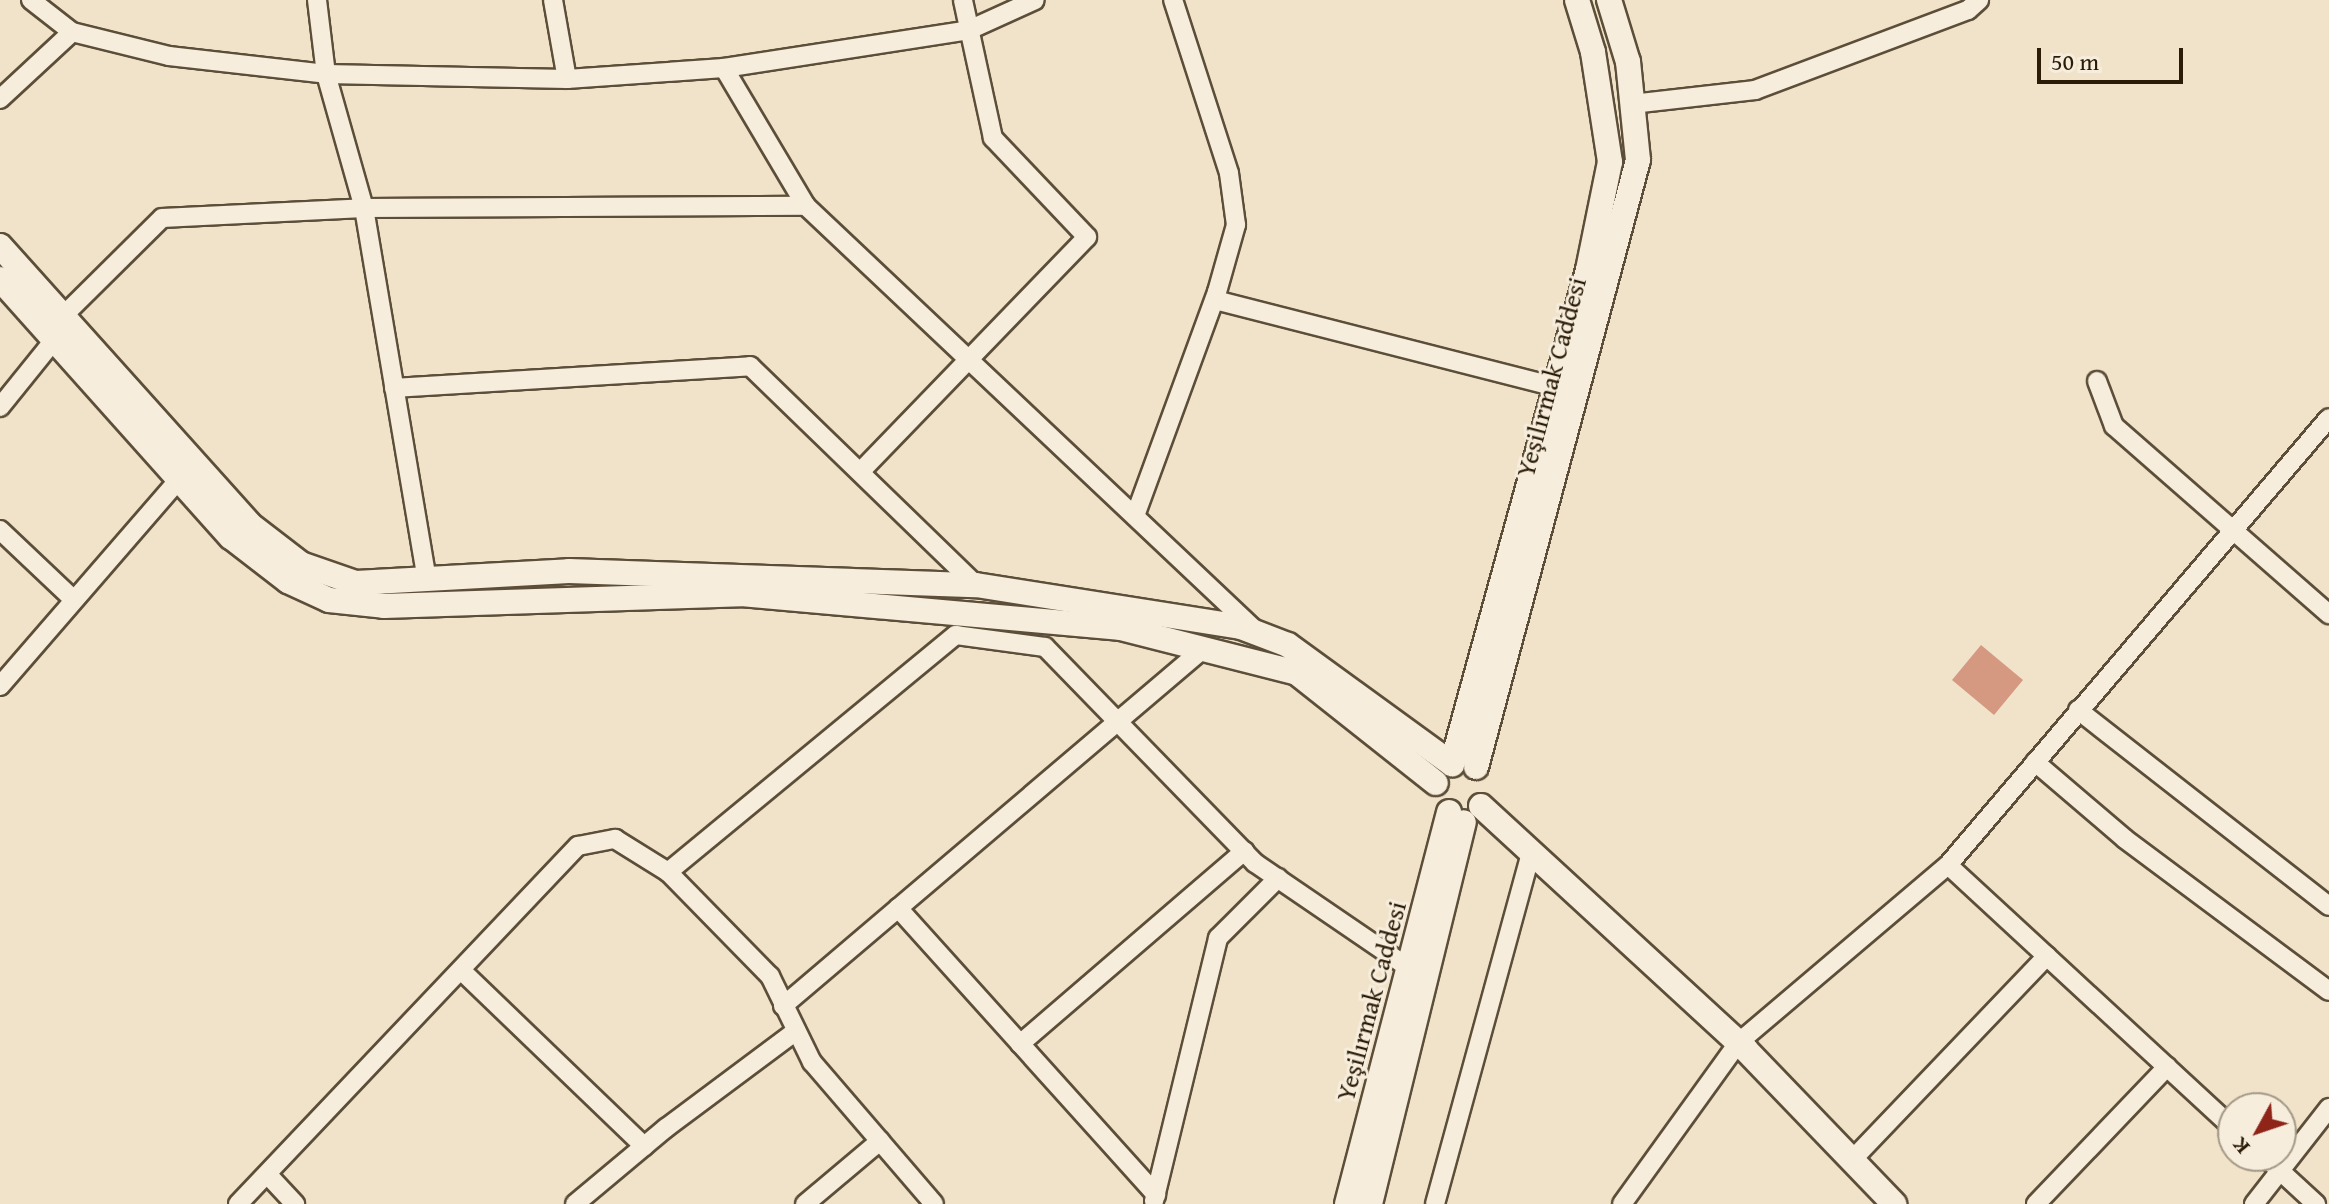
<!DOCTYPE html>
<meta charset="utf-8">
<style>
body{margin:0}
#map{position:relative;width:2329px;height:1204px;overflow:hidden;background:#f1e3ca;font-family:"Gentium Book Plus",serif}
div>[style]{position:absolute}
[style*='--x']{left:calc(var(--x)*1px);top:calc(var(--y)*1px);width:calc(var(--w)*1px);rotate:calc(var(--a)*1deg)}
.building>*{inset:0;background:#d59881}
.roads{filter:drop-shadow(2px 0 #5c4e38) drop-shadow(-2px 0 #5c4e38) drop-shadow(0 2px #5c4e38) drop-shadow(0 -2px #5c4e38)}
.minor>*{height:18px;margin:-9px;padding:0 9px;transform-origin:9px;border-radius:9px;background:#f6eddd}
.secondary>*{height:24px;margin:-12px;padding:0 12px;transform-origin:12px;border-radius:12px;background:#f6eddd}
span{translate:-50% -50%;white-space:nowrap;text-align:center;line-height:1.15;-webkit-text-stroke:6px #f6eddd;paint-order:stroke}
.street-label{font-size:26px;color:#2b1c07}
.north{position:absolute;left:2217px;top:1092px;width:80px;height:80px;box-sizing:border-box;background:#f6eddd;border:2px solid #a59987;border-radius:50%;rotate:230deg;font-size:22px;font-weight:700;line-height:32px;text-align:center;color:#2b1c07}
.north::after{content:'';display:block;margin:auto;width:28px;height:36px;background:#8f2418;clip-path:polygon(50% 0,100% 100%,50% 72%,0 100%)}
.scale{position:absolute;left:2037px;top:48px;width:146px;height:36px;box-sizing:border-box;border:4px solid #2b1c07;border-top:0;padding-left:10px;font-size:24px;line-height:28px;white-space:nowrap;color:#2b1c07;-webkit-text-stroke:6px #f6eddd;paint-order:stroke}
</style>
<div id="map">
<div class="building">
<i style="clip-path:polygon(1981px 645px,2023px 680px,1994px 715px,1952px 680px)"></i>
</div>
<div class="roads">
<div class="minor">
<i style="--x:31;--y:0;--w:52;--a:38"></i>
<i style="--x:72;--y:32;--w:100;--a:13.9"></i>
<i style="--x:169;--y:56;--w:158;--a:6.5"></i>
<i style="--x:326;--y:74;--w:241;--a:1.2"></i>
<i style="--x:567;--y:79;--w:157;--a:-4"></i>
<i style="--x:724;--y:68;--w:248;--a:-8.8"></i>
<i style="--x:969;--y:30;--w:72;--a:-24.4"></i>
<i style="--x:317;--y:0;--w:75;--a:83.1"></i>
<i style="--x:326;--y:74;--w:139;--a:74.2"></i>
<i style="--x:364;--y:208;--w:376;--a:80.4"></i>
<i style="--x:553;--y:0;--w:80;--a:80"></i>
<i style="--x:724;--y:68;--w:161;--a:59.3"></i>
<i style="--x:0;--y:99;--w:98;--a:-42.9"></i>
<i style="--x:1632;--y:104;--w:124;--a:-6.5"></i>
<i style="--x:1755;--y:90;--w:228;--a:-20.6"></i>
<i style="--x:1968;--y:10;--w:15;--a:-42"></i>
<i style="--x:1215;--y:300;--w:352;--a:14.3"></i>
<i style="--x:63;--y:316;--w:139;--a:-44.7"></i>
<i style="--x:162;--y:218;--w:202;--a:-2.8"></i>
<i style="--x:364;--y:208;--w:442;--a:-0.3"></i>
<i style="--x:806;--y:206;--w:618;--a:43.36"></i>
<i style="--x:2097;--y:381;--w:48;--a:69.3"></i>
<i style="--x:2114;--y:426;--w:286;--a:41.2"></i>
<i style="--x:394;--y:388;--w:357;--a:-3.5"></i>
<i style="--x:750;--y:366;--w:315;--a:44.1"></i>
<i style="--x:0;--y:407;--w:86;--a:-51.1"></i>
<i style="--x:862;--y:470;--w:324;--a:-46"></i>
<i style="--x:1087;--y:237;--w:137;--a:-133.5"></i>
<i style="--x:993;--y:138;--w:141;--a:-102.3"></i>
<i style="--x:1135;--y:516;--w:239;--a:-69.9"></i>
<i style="--x:1217;--y:292;--w:70;--a:-74.2"></i>
<i style="--x:1236;--y:225;--w:52;--a:-97.7"></i>
<i style="--x:1229;--y:173;--w:182;--a:-107.9"></i>
<i style="--x:0;--y:530;--w:100;--a:43.4"></i>
<i style="--x:0;--y:686;--w:274;--a:-49.1"></i>
<i style="--x:2078;--y:710;--w:318;--a:38"></i>
<i style="--x:2035;--y:762;--w:118;--a:40.5"></i>
<i style="--x:2125;--y:839;--w:254;--a:36.7"></i>
<i style="--x:1948;--y:865;--w:388;--a:42.7"></i>
<i style="--x:668;--y:872;--w:373;--a:-39.5"></i>
<i style="--x:956;--y:635;--w:90;--a:7.7"></i>
<i style="--x:1045;--y:647;--w:301;--a:45.8"></i>
<i style="--x:1255;--y:863;--w:186;--a:34.3"></i>
<i style="--x:898;--y:908;--w:386;--a:48"></i>
<i style="--x:464;--y:973;--w:250;--a:43.9"></i>
<i style="--x:783;--y:1006;--w:551;--a:-40.36"></i>
<i style="--x:1020;--y:1044;--w:296;--a:-40.7"></i>
<i style="--x:2264;--y:1156;--w:71;--a:42.7"></i>
<i style="--x:1852;--y:1160;--w:282;--a:-46.3"></i>
<i style="--x:268;--y:1175;--w:40;--a:47"></i>
<i style="--x:1154;--y:1201;--w:271;--a:-76.3"></i>
<i style="--x:1218;--y:938;--w:85;--a:-45"></i>
<i style="--x:238;--y:1204;--w:494;--a:-46.5"></i>
<i style="--x:578;--y:846;--w:38;--a:-11"></i>
<i style="--x:615;--y:839;--w:62;--a:31.9"></i>
<i style="--x:668;--y:872;--w:146;--a:45.6"></i>
<i style="--x:770;--y:976;--w:96;--a:64"></i>
<i style="--x:812;--y:1062;--w:187;--a:49.3"></i>
<i style="--x:575;--y:1204;--w:119;--a:-39.9"></i>
<i style="--x:666;--y:1128;--w:162;--a:-36.7"></i>
<i style="--x:805;--y:1204;--w:98;--a:-40"></i>
<i style="--x:1435;--y:1204;--w:364;--a:-74.7"></i>
<i style="--x:1622;--y:1204;--w:198;--a:-54.2"></i>
<i style="--x:1738;--y:1043;--w:275;--a:-40.3"></i>
<i style="--x:1948;--y:865;--w:587;--a:-49.56"></i>
<i style="--x:2036;--y:1204;--w:190;--a:-46.3"></i>
<i style="--x:2254;--y:1204;--w:122;--a:-52"></i>
</div>
<div class="secondary">
<i style="--x:0;--y:246;--w:373;--a:48.1"></i>
<i style="--x:249;--y:524;--w:66;--a:37.6"></i>
<i style="--x:301;--y:564;--w:58;--a:19.1"></i>
<i style="--x:356;--y:583;--w:213;--a:-3.2"></i>
<i style="--x:569;--y:571;--w:407;--a:2"></i>
<i style="--x:976;--y:585;--w:268;--a:9"></i>
<i style="--x:1241;--y:627;--w:50;--a:21"></i>
<i style="--x:1288;--y:645;--w:203;--a:36"></i>
<i style="--x:1452;--y:764;--w:512;--a:-74.61"></i>
<i style="--x:1588;--y:270;--w:110;--a:-78.5"></i>
<i style="--x:1610;--y:162;--w:111;--a:-98.8"></i>
<i style="--x:1593;--y:52;--w:54;--a:-107.1"></i>
<i style="--x:0;--y:279;--w:346;--a:48.2"></i>
<i style="--x:231;--y:537;--w:72;--a:37.7"></i>
<i style="--x:288;--y:581;--w:45;--a:24.9"></i>
<i style="--x:329;--y:600;--w:55;--a:6.2"></i>
<i style="--x:384;--y:606;--w:357;--a:-1.9"></i>
<i style="--x:741;--y:594;--w:382;--a:5.1"></i>
<i style="--x:1121;--y:628;--w:182;--a:14.3"></i>
<i style="--x:1297;--y:673;--w:177;--a:38.4"></i>
<i style="--x:1476;--y:767;--w:628;--a:-75.06"></i>
<i style="--x:1638;--y:160;--w:99;--a:-95.8"></i>
<i style="--x:1628;--y:62;--w:65;--a:-107"></i>
<i style="--x:1481;--y:806;--w:360;--a:42.6"></i>
<i style="--x:1746;--y:1050;--w:214;--a:46.1"></i>
<i style="--x:1347;--y:1204;--w:405;--a:-75.4"></i>
<i style="--x:1370;--y:1204;--w:393;--a:-76.2"></i>
</div>
</div>
<div class="street-label">
<span style="left:1551px;top:377px;rotate:-75deg">Yeşilırmak Caddesi</span>
<span style="left:1371px;top:1001px;rotate:-75deg">Yeşilırmak Caddesi</span>
</div>
<div class="north">K</div>
<div class="scale">50 m</div>
</div>
